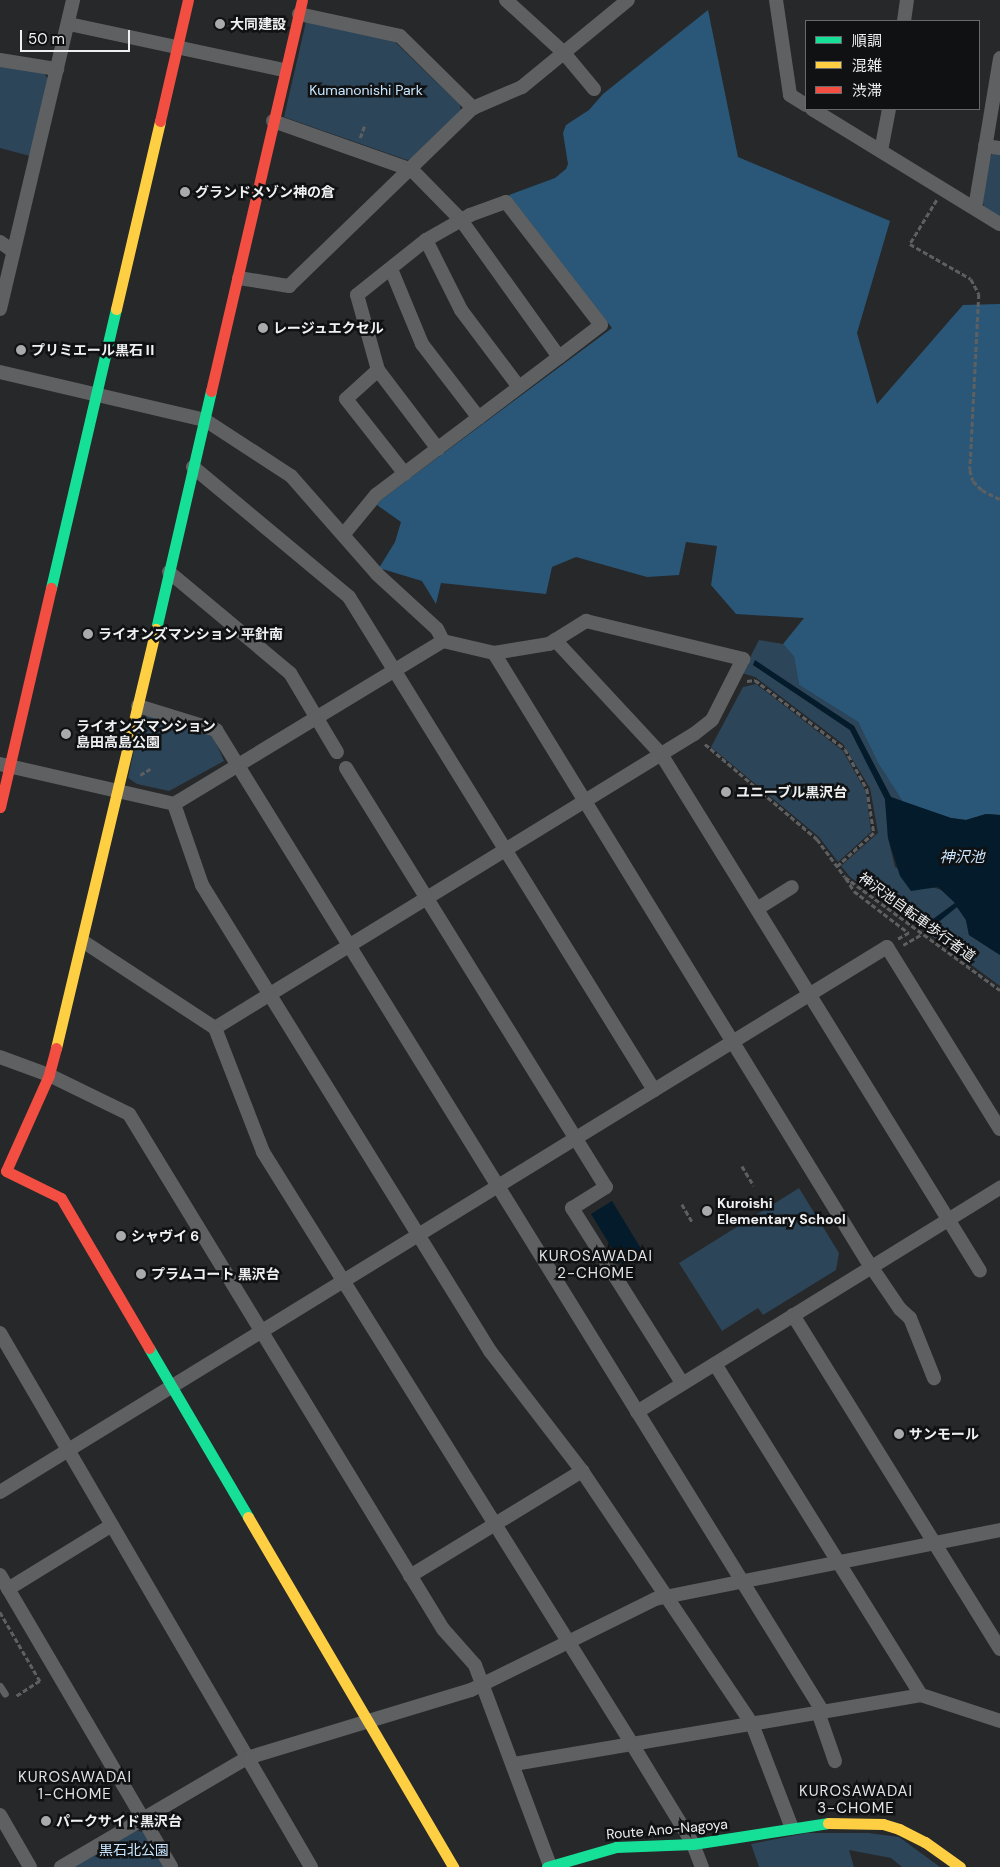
<!DOCTYPE html>
<meta charset="utf-8">
<style>
body{margin:0}
#map{position:relative;width:1000px;height:1867px;overflow:hidden;background:#26282a;font-family:"DM Sans","Noto Sans JP",sans-serif}
div>[style]{position:absolute}
[style*='--x']{left:calc(var(--x)*1px);top:calc(var(--y)*1px);width:calc(var(--w)*1px);rotate:calc(var(--a)*1deg)}
.green>*{inset:0;background:#2d4559}
.forest>*{inset:0;background:#2a5777}
.water>*{inset:0;background:#041b2c}
.path>*{height:2.5px;margin-top:-1.25px;transform-origin:0;background:repeating-linear-gradient(90deg,#5d5f60 0 5px,transparent 0 7.5px)}
.lane>*{height:7px;margin:-3.5px;padding:0 3.5px;transform-origin:3.5px;border-radius:3.5px;background:#5f6061}
.street>*{height:14px;margin:-7px;padding:0 7px;transform-origin:7px;border-radius:7px;background:#5f6061}
.fast>*{height:11px;margin:-5.5px;padding:0 5.5px;transform-origin:5.5px;border-radius:5.5px;background:#16e098}
.slow>*{height:11px;margin:-5.5px;padding:0 5.5px;transform-origin:5.5px;border-radius:5.5px;background:#ffcf43}
.jam>*{height:11px;margin:-5.5px;padding:0 5.5px;transform-origin:5.5px;border-radius:5.5px;background:#f24e42}
.dots>*{width:14px;height:14px;translate:-50% -50%;box-sizing:border-box;border:2px solid #0f1112;border-radius:50%}
span{translate:-50% -50%;white-space:nowrap;text-align:center;line-height:1.15;-webkit-text-stroke:5px #0f1112;paint-order:stroke}
.poi-label{font-size:14px;color:#eef0f2;font-weight:700}
.left{translate:0 -50%;text-align:left}
.park-label{font-size:14px;color:#cae7ff}
.street-label{font-size:14px;color:#eef0f2}
.water-label{font-size:15px;color:#c9e5fd;font-style:italic}
.neighbourhood-label{font-size:15px;color:#e0e4e8;letter-spacing:1px}
.legend{position:absolute;left:805px;top:20px;width:175px;height:90px;box-sizing:border-box;background:#0f1112;border:1px solid #686a6c;margin:0;padding:6px 9px;list-style:none;font-size:15px;color:#eef0f2}
.legend li{display:flex;align-items:center;gap:10px;height:25px}
.legend b{width:25px;border:1px solid #686a6c}
.scale{position:absolute;left:20px;top:30px;width:110px;height:22px;box-sizing:border-box;border:2px solid #eef0f2;border-top:0;padding-left:6px;font-size:15px;line-height:18px;white-space:nowrap;color:#eef0f2;-webkit-text-stroke:4px #0f1112;paint-order:stroke}
</style>
<div id="map">
<div class="green">
<i style="clip-path:polygon(306px 22px,393px 40px,460px 105px,461px 113px,412px 159px,407px 160px,284px 117px)"></i>
<i style="clip-path:polygon(0 66px,44px 73px,48px 79px,30px 156px,0 148px)"></i>
<i style="clip-path:polygon(996px 152px,1000px 152px,1000px 218px,985px 209px,982px 201px,991px 155px)"></i>
<i style="clip-path:polygon(759px 640px,783px 644px,794px 657px,799px 685px,858px 722px,878px 763px,903px 802px,891px 797px,854px 726px,755px 661px,753px 665px,850px 730px,885px 799px,888px 838px,895px 867px,932px 887px,945px 891px,955px 903px,921px 928px,850px 877px,841px 866px,878px 833px,870px 788px,843px 744px,755px 677px,742px 673px)"></i>
<i style="clip-path:polygon(756px 684px,843px 751px,866px 792px,871px 832px,838px 862px,819px 837px,711px 747px,743px 687px)"></i>
<i style="clip-path:polygon(151px 714px,212px 733px,224px 761px,169px 791px,137px 784px,128px 778px,141px 717px)"></i>
<i style="clip-path:polygon(957px 907px,966px 920px,969px 935px,1000px 955px,1000px 986px,924px 930px)"></i>
<i style="clip-path:polygon(799px 1188px,839px 1253px,836px 1270px,763px 1315px,758px 1308px,722px 1331px,679px 1263px)"></i>
<i style="clip-path:polygon(135px 1830px,143px 1832px,164px 1867px,73px 1867px)"></i>
<i style="clip-path:polygon(807px 1833px,868px 1833px,899px 1837px,940px 1867px,902px 1867px,891px 1858px,849px 1850px,854px 1867px,759px 1867px,751px 1844px)"></i>
</div>
<div class="forest">
<i style="clip-path:polygon(708px 10px,738px 157px,890px 221px,857px 333px,877px 404px,963px 305px,1000px 304px,1000px 815px,986px 814px,966px 820px,951px 818px,903px 802px,878px 763px,858px 722px,799px 685px,794px 657px,783px 644px,804px 618px,736px 614px,711px 585px,717px 546px,686px 542px,679px 575px,647px 577px,576px 557px,552px 567px,546px 594px,441px 583px,436px 604px,422px 581px,379px 568px,395px 542px,401px 522px,377px 505px,382px 499px,612px 328px,509px 195px,555px 178px,566px 169px,568px 164px,563px 133px,566px 125px,589px 110px,603px 94px)"></i>
</div>
<div class="water">
<i style="clip-path:polygon(755px 660px,854px 726px,891px 797px,951px 818px,966px 820px,986px 814px,1000px 815px,1000px 955px,969px 935px,966px 920px,957px 907px,935px 925px,924px 930px,921px 928px,955px 903px,938px 887px,911px 891px,900px 876px,888px 838px,885px 799px,850px 730px,753px 665px)"></i>
<i style="clip-path:polygon(612px 1201px,643px 1252px,622px 1265px,591px 1214px)"></i>
</div>
<div class="path">
<i style="--x:360;--y:138;--w:15;--a:-70"></i>
<i style="--x:937;--y:200;--w:52;--a:121.5"></i>
<i style="--x:910;--y:244;--w:70;--a:29.8"></i>
<i style="--x:971;--y:279;--w:17;--a:62"></i>
<i style="--x:979;--y:294;--w:176;--a:92.9"></i>
<i style="--x:970;--y:470;--w:11;--a:75"></i>
<i style="--x:973;--y:481;--w:13;--a:45"></i>
<i style="--x:982;--y:490;--w:20;--a:27"></i>
<i style="--x:747;--y:681;--w:8;--a:-7"></i>
<i style="--x:755;--y:680;--w:113;--a:37.5"></i>
<i style="--x:845;--y:749;--w:46;--a:61.2"></i>
<i style="--x:867;--y:789;--w:45;--a:81"></i>
<i style="--x:874;--y:833;--w:49;--a:137.5"></i>
<i style="--x:705;--y:744;--w:147;--a:40.3"></i>
<i style="--x:817;--y:839;--w:47;--a:53.6"></i>
<i style="--x:845;--y:877;--w:192;--a:36.1"></i>
<i style="--x:140;--y:775;--w:12;--a:-31"></i>
<i style="--x:846;--y:878;--w:15;--a:58"></i>
<i style="--x:854;--y:891;--w:69;--a:37.4"></i>
<i style="--x:909;--y:933;--w:13;--a:151"></i>
<i style="--x:903;--y:945;--w:22;--a:-30"></i>
<i style="--x:742;--y:1166;--w:23;--a:59"></i>
<i style="--x:682;--y:1204;--w:22;--a:60"></i>
<i style="--x:0;--y:1612;--w:80;--a:59.9"></i>
<i style="--x:40;--y:1681;--w:30;--a:147"></i>
</div>
<div class="lane">
<i style="--x:0;--y:1686;--w:9;--a:58"></i>
</div>
<div class="street">
<i style="--x:506;--y:0;--w:79;--a:42.4"></i>
<i style="--x:564;--y:53;--w:47;--a:50.2"></i>
<i style="--x:776;--y:0;--w:96;--a:81.6"></i>
<i style="--x:790;--y:95;--w:19;--a:32"></i>
<i style="--x:299;--y:14;--w:103;--a:12.3"></i>
<i style="--x:400;--y:36;--w:103;--a:44.6"></i>
<i style="--x:904;--y:21;--w:21;--a:-82"></i>
<i style="--x:69;--y:24;--w:220;--a:12.1"></i>
<i style="--x:0;--y:60;--w:58;--a:9"></i>
<i style="--x:812;--y:109;--w:220;--a:31.5"></i>
<i style="--x:273;--y:121;--w:147;--a:19.4"></i>
<i style="--x:412;--y:170;--w:70;--a:45.6"></i>
<i style="--x:461;--y:220;--w:168;--a:54.4"></i>
<i style="--x:559;--y:357;--w:229;--a:143"></i>
<i style="--x:376;--y:495;--w:50;--a:129.4"></i>
<i style="--x:985;--y:146;--w:15;--a:8"></i>
<i style="--x:881;--y:151;--w:43;--a:-79.2"></i>
<i style="--x:975;--y:208;--w:152;--a:-80.5"></i>
<i style="--x:426;--y:240;--w:78;--a:63.4"></i>
<i style="--x:461;--y:310;--w:96;--a:53"></i>
<i style="--x:0;--y:242;--w:16;--a:35"></i>
<i style="--x:391;--y:269;--w:81;--a:67.5"></i>
<i style="--x:422;--y:344;--w:93;--a:52.4"></i>
<i style="--x:239;--y:278;--w:51;--a:9.1"></i>
<i style="--x:289;--y:286;--w:256;--a:-44.1"></i>
<i style="--x:473;--y:108;--w:53;--a:-23.2"></i>
<i style="--x:522;--y:87;--w:137;--a:-39.4"></i>
<i style="--x:0;--y:309;--w:318;--a:-76.7"></i>
<i style="--x:378;--y:370;--w:43;--a:137.8"></i>
<i style="--x:346;--y:399;--w:95;--a:51.8"></i>
<i style="--x:0;--y:372;--w:211;--a:13.2"></i>
<i style="--x:205;--y:420;--w:103;--a:33.1"></i>
<i style="--x:291;--y:476;--w:130;--a:48.7"></i>
<i style="--x:377;--y:574;--w:81;--a:42.5"></i>
<i style="--x:437;--y:629;--w:13;--a:63"></i>
<i style="--x:438;--y:449;--w:99;--a:-127.2"></i>
<i style="--x:378;--y:370;--w:78;--a:-105.6"></i>
<i style="--x:357;--y:295;--w:88;--a:-38.6"></i>
<i style="--x:426;--y:240;--w:51;--a:-29.6"></i>
<i style="--x:470;--y:215;--w:38;--a:-20"></i>
<i style="--x:506;--y:202;--w:155;--a:52.3"></i>
<i style="--x:601;--y:325;--w:53;--a:142.7"></i>
<i style="--x:193;--y:467;--w:203;--a:39.8"></i>
<i style="--x:349;--y:597;--w:580;--a:58.26"></i>
<i style="--x:169;--y:572;--w:158;--a:39.9"></i>
<i style="--x:290;--y:673;--w:92;--a:59.3"></i>
<i style="--x:555;--y:640;--w:156;--a:47.1"></i>
<i style="--x:661;--y:754;--w:607;--a:58.32"></i>
<i style="--x:494;--y:653;--w:711;--a:58.46"></i>
<i style="--x:866;--y:1259;--w:60;--a:55.8"></i>
<i style="--x:900;--y:1309;--w:13;--a:42"></i>
<i style="--x:910;--y:1318;--w:65;--a:68.2"></i>
<i style="--x:138;--y:706;--w:82;--a:17.1"></i>
<i style="--x:216;--y:730;--w:1154;--a:58.28"></i>
<i style="--x:0;--y:764;--w:179;--a:12.9"></i>
<i style="--x:174;--y:804;--w:315;--a:-31.2"></i>
<i style="--x:443;--y:641;--w:52;--a:13.2"></i>
<i style="--x:494;--y:653;--w:56;--a:-9.3"></i>
<i style="--x:549;--y:644;--w:44;--a:-31.9"></i>
<i style="--x:586;--y:621;--w:162;--a:13.6"></i>
<i style="--x:743;--y:659;--w:68;--a:116.9"></i>
<i style="--x:712;--y:720;--w:23;--a:142"></i>
<i style="--x:694;--y:734;--w:562;--a:148.46"></i>
<i style="--x:346;--y:768;--w:493;--a:58.2"></i>
<i style="--x:606;--y:1187;--w:40;--a:148"></i>
<i style="--x:572;--y:1208;--w:207;--a:57.8"></i>
<i style="--x:174;--y:804;--w:86;--a:70.9"></i>
<i style="--x:202;--y:885;--w:548;--a:58.28"></i>
<i style="--x:490;--y:1351;--w:151;--a:52.5"></i>
<i style="--x:582;--y:1471;--w:305;--a:56.1"></i>
<i style="--x:752;--y:1724;--w:111;--a:69"></i>
<i style="--x:757;--y:909;--w:41;--a:-32.2"></i>
<i style="--x:84;--y:942;--w:157;--a:33.3"></i>
<i style="--x:215;--y:1028;--w:133;--a:68.8"></i>
<i style="--x:263;--y:1152;--w:698;--a:58.06"></i>
<i style="--x:632;--y:1744;--w:117;--a:58.6"></i>
<i style="--x:693;--y:1844;--w:25;--a:69"></i>
<i style="--x:0;--y:1057;--w:52;--a:20.2"></i>
<i style="--x:49;--y:1075;--w:89;--a:26"></i>
<i style="--x:129;--y:1114;--w:603;--a:58.63"></i>
<i style="--x:443;--y:1629;--w:48;--a:48.4"></i>
<i style="--x:475;--y:1665;--w:215;--a:69.5"></i>
<i style="--x:793;--y:1315;--w:393;--a:58.2"></i>
<i style="--x:0;--y:1333;--w:618;--a:59.78"></i>
<i style="--x:715;--y:1364;--w:390;--a:58.1"></i>
<i style="--x:637;--y:1412;--w:427;--a:-31.7"></i>
<i style="--x:0;--y:1492;--w:1041;--a:-31.57"></i>
<i style="--x:887;--y:947;--w:214;--a:58.2"></i>
<i style="--x:0;--y:1575;--w:338;--a:59.6"></i>
<i style="--x:410;--y:1576;--w:202;--a:-31.4"></i>
<i style="--x:8;--y:1589;--w:122;--a:-31.6"></i>
<i style="--x:818;--y:1712;--w:52;--a:70.9"></i>
<i style="--x:514;--y:1764;--w:413;--a:-9.6"></i>
<i style="--x:921;--y:1695;--w:83;--a:18.2"></i>
<i style="--x:0;--y:1815;--w:60;--a:60"></i>
<i style="--x:61;--y:1867;--w:216;--a:-30.4"></i>
<i style="--x:247;--y:1758;--w:234;--a:-16.9"></i>
<i style="--x:471;--y:1690;--w:205;--a:-26.3"></i>
<i style="--x:655;--y:1599;--w:352;--a:-11.3"></i>
</div>
<div class="fast">
<i style="--x:51;--y:588;--w:286;--a:-76.9"></i>
<i style="--x:156;--y:629;--w:244;--a:-77"></i>
<i style="--x:149;--y:1348;--w:196;--a:59.6"></i>
<i style="--x:547;--y:1867;--w:72;--a:-16.2"></i>
<i style="--x:616;--y:1847;--w:77;--a:-2.2"></i>
<i style="--x:693;--y:1844;--w:137;--a:-8.8"></i>
</div>
<div class="slow">
<i style="--x:116;--y:309;--w:193;--a:-76.8"></i>
<i style="--x:56;--y:1048;--w:431;--a:-76.6"></i>
<i style="--x:248;--y:1517;--w:406;--a:59.6"></i>
<i style="--x:828;--y:1823;--w:55;--a:1"></i>
<i style="--x:883;--y:1824;--w:17;--a:17"></i>
<i style="--x:899;--y:1829;--w:29;--a:27"></i>
<i style="--x:925;--y:1842;--w:43;--a:35.5"></i>
</div>
<div class="jam">
<i style="--x:160;--y:121;--w:124;--a:-77"></i>
<i style="--x:211;--y:391;--w:401;--a:-76.9"></i>
<i style="--x:0;--y:807;--w:225;--a:-76.9"></i>
<i style="--x:56;--y:1048;--w:28;--a:105"></i>
<i style="--x:49;--y:1075;--w:105;--a:114.1"></i>
<i style="--x:6;--y:1171;--w:61;--a:26.1"></i>
<i style="--x:61;--y:1198;--w:174;--a:59.6"></i>
</div>
<div class="dots">
<i style="left:220px;top:24px;background:#a8aaac"></i>
<i style="left:185px;top:192px;background:#a8aaac"></i>
<i style="left:263px;top:328px;background:#a8aaac"></i>
<i style="left:21px;top:350px;background:#a8aaac"></i>
<i style="left:88px;top:634px;background:#a8aaac"></i>
<i style="left:66px;top:734px;background:#a8aaac"></i>
<i style="left:726px;top:792px;background:#a8aaac"></i>
<i style="left:707px;top:1211px;background:#a8aaac"></i>
<i style="left:121px;top:1236px;background:#a8aaac"></i>
<i style="left:141px;top:1274px;background:#a8aaac"></i>
<i style="left:899px;top:1434px;background:#a8aaac"></i>
<i style="left:46px;top:1821px;background:#a8aaac"></i>
</div>
<div class="poi-label">
<span class="left" style="left:230px;top:24px">大同建設</span>
<span class="left" style="left:195px;top:192px">グランドメゾン神の倉</span>
<span class="left" style="left:273px;top:328px">レージュエクセル</span>
<span class="left" style="left:31px;top:350px">プリミエール黒石Ⅱ</span>
<span class="left" style="left:98px;top:634px">ライオンズマンション 平針南</span>
<span class="left" style="left:76px;top:734px">ライオンズマンション<br>島田高島公園</span>
<span class="left" style="left:736px;top:792px">ユニーブル黒沢台</span>
<span class="left" style="left:717px;top:1211px">Kuroishi<br>Elementary School</span>
<span class="left" style="left:131px;top:1236px">シャヴイ 6</span>
<span class="left" style="left:151px;top:1274px">プラムコート 黒沢台</span>
<span class="left" style="left:909px;top:1434px">サンモール</span>
<span class="left" style="left:56px;top:1821px">パークサイド黒沢台</span>
</div>
<div class="park-label">
<span style="left:366px;top:90px">Kumanonishi Park</span>
<span style="left:134px;top:1850px">黒石北公園</span>
</div>
<div class="street-label">
<span style="left:917px;top:917px;rotate:36deg">神沢池自転車歩行者道</span>
<span style="left:667px;top:1829px;rotate:-5deg">Route Ano-Nagoya</span>
</div>
<div class="water-label">
<span style="left:962px;top:858px">神沢池</span>
</div>
<div class="neighbourhood-label">
<span style="left:596px;top:1265px">KUROSAWADAI<br>2-CHOME</span>
<span style="left:75px;top:1786px">KUROSAWADAI<br>1-CHOME</span>
<span style="left:856px;top:1800px">KUROSAWADAI<br>3-CHOME</span>
</div>
<ul class="legend">
<li><b style="height:6px;background:#16e098"></b>順調</li>
<li><b style="height:6px;background:#ffcf43"></b>混雑</li>
<li><b style="height:6px;background:#f24e42"></b>渋滞</li>
</ul>
<div class="scale">50 m</div>
</div>
